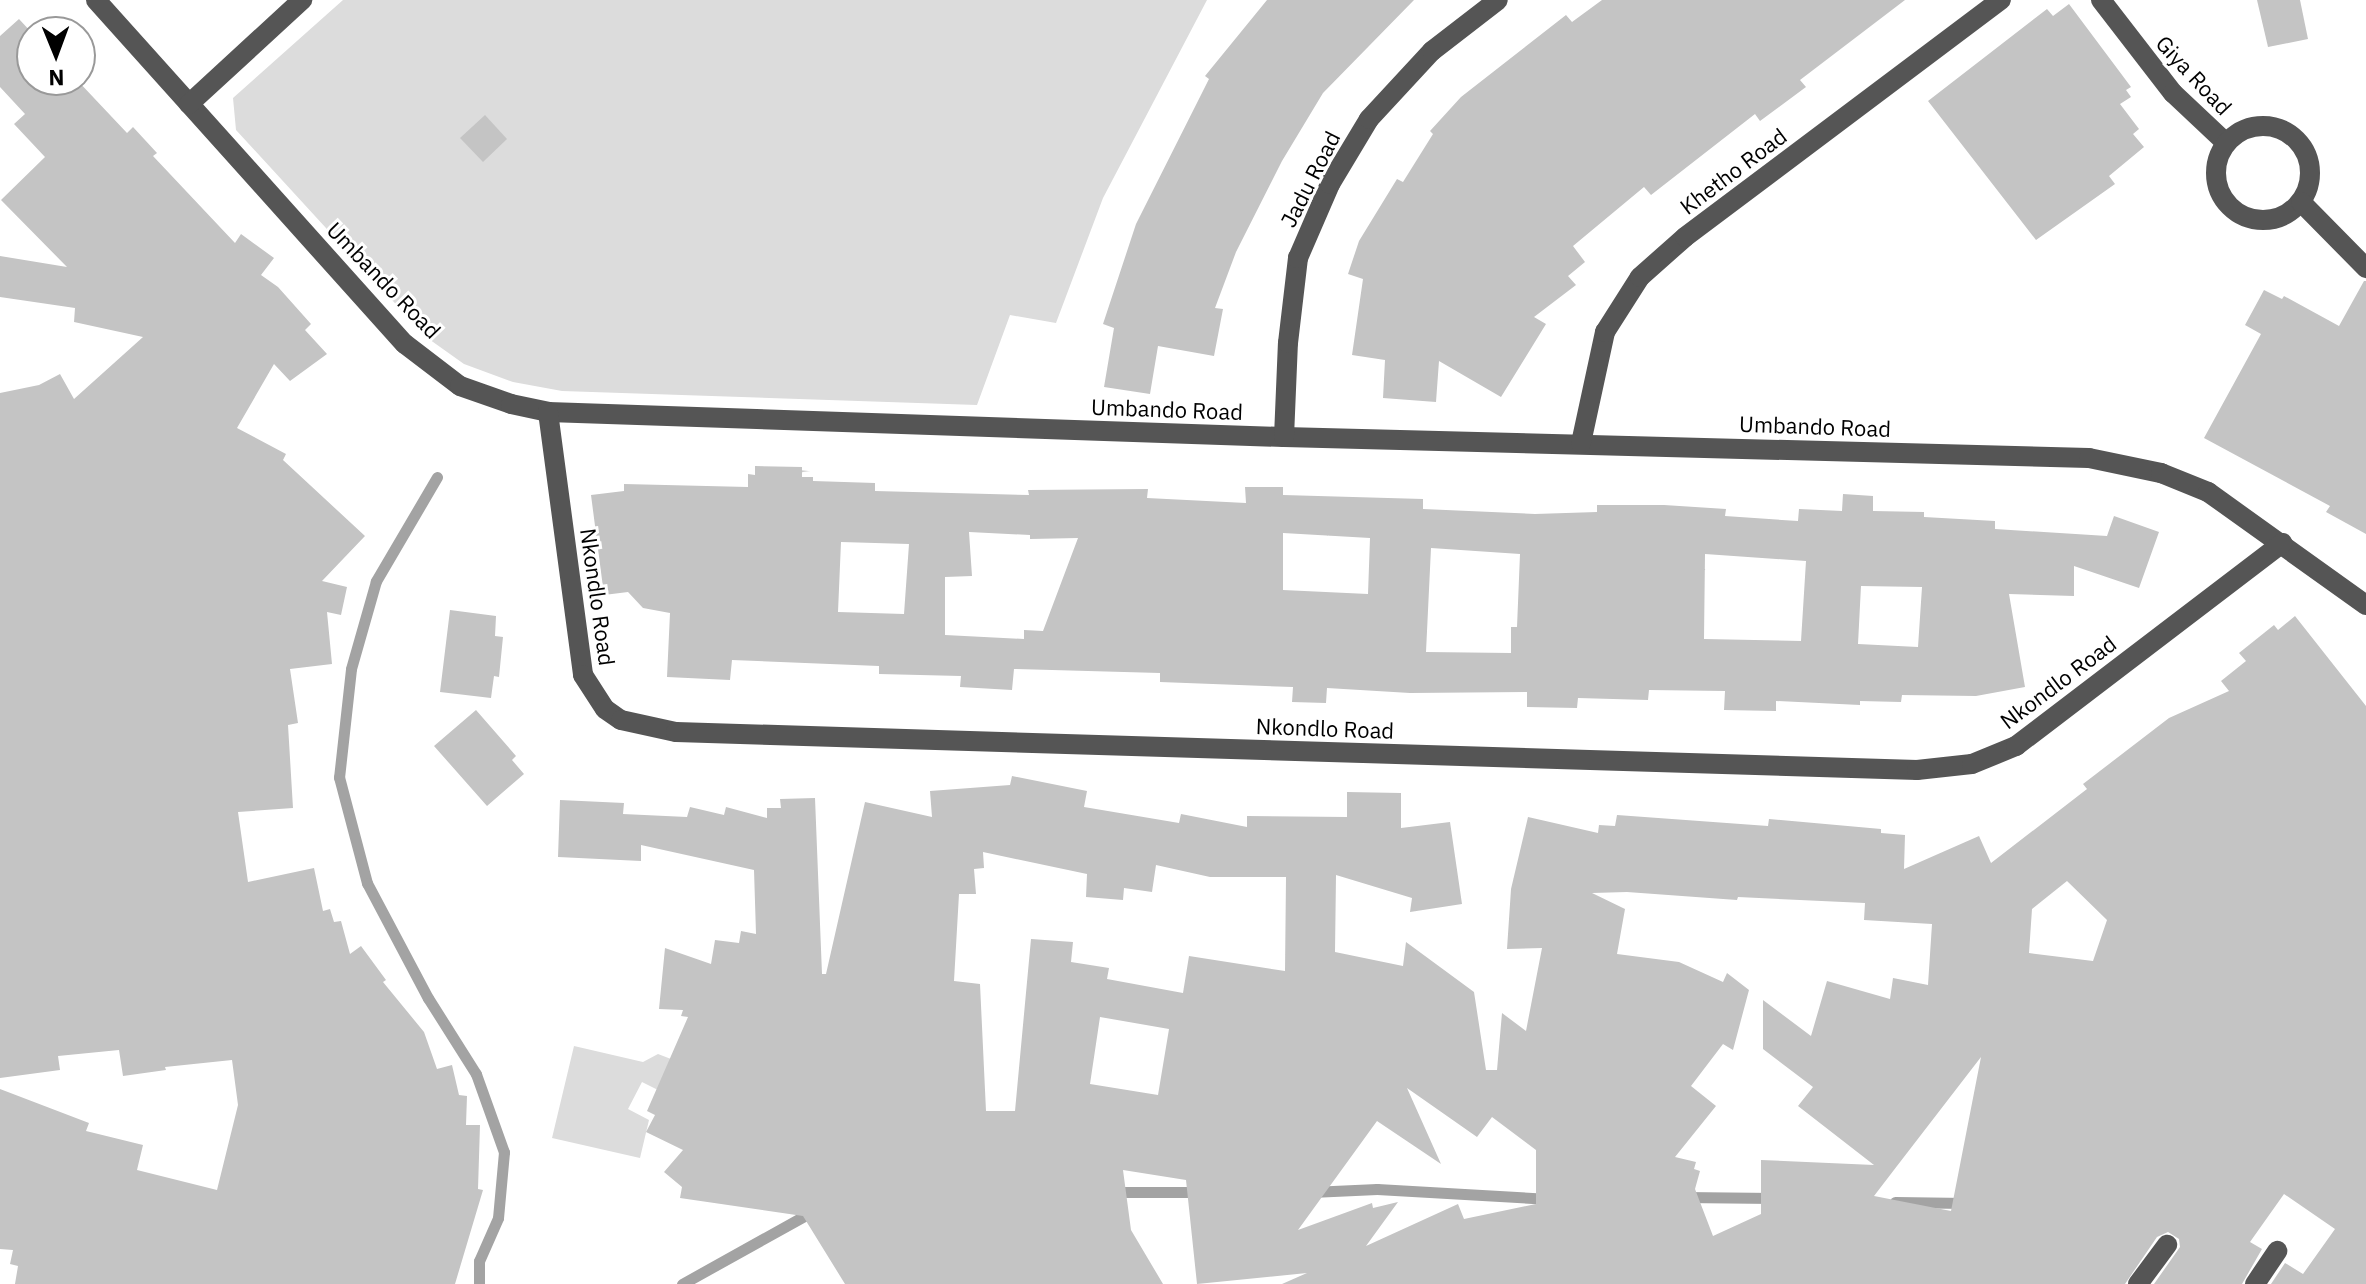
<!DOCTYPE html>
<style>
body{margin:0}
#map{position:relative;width:2366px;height:1284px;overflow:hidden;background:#fff;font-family:"IBM Plex Sans",sans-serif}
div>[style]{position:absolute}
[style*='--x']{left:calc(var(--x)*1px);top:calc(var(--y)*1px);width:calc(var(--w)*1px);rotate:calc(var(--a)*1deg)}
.green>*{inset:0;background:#dcdcdc}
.stream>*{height:11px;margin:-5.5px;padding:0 5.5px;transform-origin:5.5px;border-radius:5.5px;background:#a3a3a3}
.building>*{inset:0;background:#c4c4c4}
.minor>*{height:20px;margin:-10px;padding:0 10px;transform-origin:10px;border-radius:10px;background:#555}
.minor>.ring{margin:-10px;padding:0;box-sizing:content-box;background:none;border:20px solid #555;border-radius:50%}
span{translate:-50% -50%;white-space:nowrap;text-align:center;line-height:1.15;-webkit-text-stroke:6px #fff;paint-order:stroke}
.street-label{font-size:22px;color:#000}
.north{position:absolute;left:16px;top:16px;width:80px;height:80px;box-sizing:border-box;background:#fff;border:2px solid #999;border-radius:50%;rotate:179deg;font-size:22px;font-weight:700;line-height:32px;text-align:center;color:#000}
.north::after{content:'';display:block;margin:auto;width:28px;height:36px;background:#000;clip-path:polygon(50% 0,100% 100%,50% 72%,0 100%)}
</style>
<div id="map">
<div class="green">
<i style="clip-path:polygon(343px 0,1207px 0,1103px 198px,1056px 323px,1010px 315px,977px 405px,562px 391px,513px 382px,464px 364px,426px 337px,236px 130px,233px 98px)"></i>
<i style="clip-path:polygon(574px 1046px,643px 1062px,658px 1054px,671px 1059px,666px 1094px,642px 1082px,628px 1109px,649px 1120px,640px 1158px,552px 1138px)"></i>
</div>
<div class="stream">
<i style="--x:437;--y:477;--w:121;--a:120.4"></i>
<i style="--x:376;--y:581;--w:91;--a:105.9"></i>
<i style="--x:351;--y:669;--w:109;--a:96.3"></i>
<i style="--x:339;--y:777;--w:110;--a:75.2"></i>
<i style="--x:367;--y:883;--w:130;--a:62.1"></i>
<i style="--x:428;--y:998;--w:90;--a:57.7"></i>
<i style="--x:476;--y:1074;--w:83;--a:70.3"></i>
<i style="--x:504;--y:1152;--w:66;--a:95.2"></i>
<i style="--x:498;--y:1218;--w:47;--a:113.8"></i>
<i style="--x:479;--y:1261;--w:23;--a:90"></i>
<i style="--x:1111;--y:1192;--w:91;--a:0"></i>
<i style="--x:1311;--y:1192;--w:66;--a:-2.6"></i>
<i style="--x:1377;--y:1189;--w:173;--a:3.3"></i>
<i style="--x:1683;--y:1197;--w:91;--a:0.6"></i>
<i style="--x:1895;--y:1202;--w:71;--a:0.8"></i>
<i style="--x:682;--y:1284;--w:154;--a:-29.1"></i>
</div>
<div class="building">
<i style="clip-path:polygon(1267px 0,1414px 0,1323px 93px,1282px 161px,1236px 252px,1215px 308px,1223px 309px,1214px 356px,1158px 346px,1150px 394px,1104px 387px,1114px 328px,1103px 324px,1136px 224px,1209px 79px,1205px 76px)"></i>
<i style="clip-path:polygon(1602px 0,1905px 0,1800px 80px,1806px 87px,1760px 121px,1755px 114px,1651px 195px,1644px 187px,1573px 246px,1585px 262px,1568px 276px,1576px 285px,1534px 317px,1546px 324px,1501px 397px,1439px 361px,1436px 402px,1383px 398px,1385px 360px,1352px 355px,1363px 279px,1348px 274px,1359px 241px,1397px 179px,1403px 182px,1433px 134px,1430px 131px,1461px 97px,1566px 15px,1572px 22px)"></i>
<i style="clip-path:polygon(2257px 0,2300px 0,2308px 39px,2268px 47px)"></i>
<i style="clip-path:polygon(2069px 4px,2131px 87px,2126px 90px,2131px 97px,2120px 104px,2139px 129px,2133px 134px,2144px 147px,2109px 176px,2115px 184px,2036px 240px,1928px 101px,2047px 9px,2053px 16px)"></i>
<i style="clip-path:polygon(19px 19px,32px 33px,32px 80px,77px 80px,127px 133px,133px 127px,157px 153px,153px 156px,235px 243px,241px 234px,274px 258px,261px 275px,278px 287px,311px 324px,305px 330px,327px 354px,290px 381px,274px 364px,237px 428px,286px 454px,283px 460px,365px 536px,322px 581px,347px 587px,341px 615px,327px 612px,332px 664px,290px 669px,298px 723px,288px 725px,293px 808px,238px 812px,248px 882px,314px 868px,323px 911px,330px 909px,334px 922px,341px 921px,350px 954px,361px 946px,386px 980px,383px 982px,424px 1032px,437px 1069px,452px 1065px,459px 1095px,467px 1096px,466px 1125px,480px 1125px,478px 1189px,483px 1190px,455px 1284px,15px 1284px,18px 1266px,10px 1264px,13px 1250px,0 1249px,0 1089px,89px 1123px,86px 1131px,143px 1145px,137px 1170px,217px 1190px,238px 1105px,232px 1060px,165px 1067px,166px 1070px,123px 1076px,119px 1050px,58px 1056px,60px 1070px,0 1078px,0 393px,39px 385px,60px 374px,74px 399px,143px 337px,74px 322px,75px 308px,0 297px,0 256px,67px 267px,1px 200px,45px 157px,14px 124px,25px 114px,0 87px,0 36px)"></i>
<i style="clip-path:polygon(485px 115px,507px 139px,483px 162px,460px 138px)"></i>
<i style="clip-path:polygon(2364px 281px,2366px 281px,2366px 534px,2326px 512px,2330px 506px,2204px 438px,2261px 334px,2245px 325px,2264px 290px,2282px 299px,2284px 296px,2339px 326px)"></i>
<i style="clip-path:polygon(evenodd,755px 466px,802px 467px,802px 477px,813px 477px,813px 481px,875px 483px,875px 491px,1029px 495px,1028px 490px,1148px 489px,1147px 498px,1246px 503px,1245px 487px,1283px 487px,1283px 495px,1423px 499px,1423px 509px,1535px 514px,1597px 512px,1597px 505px,1664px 505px,1726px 509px,1725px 516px,1798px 521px,1799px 509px,1842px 511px,1843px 494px,1873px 496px,1873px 511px,1924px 512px,1924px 517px,1995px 521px,1995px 529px,2107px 536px,2114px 516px,2159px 532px,2139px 588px,2074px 566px,2074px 596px,2009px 594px,2025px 687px,1976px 696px,1902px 695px,1901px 702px,1860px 701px,1860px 705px,1776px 701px,1776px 711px,1724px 710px,1725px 691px,1649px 690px,1648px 700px,1578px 698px,1577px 708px,1527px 707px,1527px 692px,1410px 693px,1327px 688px,1326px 703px,1292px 702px,1293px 687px,1160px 682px,1160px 673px,1014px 669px,1012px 690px,960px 687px,961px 676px,879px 674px,879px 666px,732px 660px,730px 680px,667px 677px,670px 613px,643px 608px,628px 592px,604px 595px,591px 495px,624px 491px,624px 484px,748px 487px,748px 474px,755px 475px,755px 466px,969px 532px,1030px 535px,1030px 539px,1078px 538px,1043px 631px,1024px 630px,1024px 639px,945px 635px,945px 577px,972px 576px,969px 532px,755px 466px,1283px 533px,1370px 538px,1368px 594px,1283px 590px,1283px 533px,755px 466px,841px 542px,909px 544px,904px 614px,838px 612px,841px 542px,755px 466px,1431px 548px,1520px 554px,1517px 627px,1511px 627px,1511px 653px,1426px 652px,1431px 548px,755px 466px,1705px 554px,1806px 561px,1801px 641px,1704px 639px,1705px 554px,755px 466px,1861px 586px,1922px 587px,1918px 647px,1858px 644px,1861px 586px)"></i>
<i style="clip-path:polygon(450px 610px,496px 616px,495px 636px,503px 637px,499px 677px,494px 676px,491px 698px,440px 692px)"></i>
<i style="clip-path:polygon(evenodd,2295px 616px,2366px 706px,2366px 1284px,2271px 1284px,2285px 1263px,2303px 1274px,2335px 1229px,2284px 1194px,2250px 1242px,2262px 1249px,2242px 1284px,2154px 1284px,2180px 1247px,2179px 1239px,2168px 1232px,2157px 1237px,2125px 1284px,1282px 1284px,1307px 1273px,1197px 1284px,1186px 1180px,1123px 1170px,1131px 1230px,1163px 1284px,845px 1284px,803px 1216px,680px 1198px,682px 1187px,664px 1172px,683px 1150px,646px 1132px,655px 1115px,647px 1111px,688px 1017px,681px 1016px,683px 1010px,659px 1009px,665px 948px,711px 964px,715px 940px,739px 943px,741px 931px,756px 934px,754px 870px,641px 845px,641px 861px,558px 857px,560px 800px,624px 803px,623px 814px,687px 817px,690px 807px,724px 815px,726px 807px,767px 818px,767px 808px,781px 808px,780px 799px,815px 798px,822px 974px,826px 974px,865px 802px,932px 817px,930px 791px,1010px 785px,1012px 776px,1087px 791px,1084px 807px,1179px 823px,1181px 814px,1247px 827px,1247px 816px,1347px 817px,1347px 792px,1401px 793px,1401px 828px,1450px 822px,1462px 904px,1410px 912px,1412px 898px,1336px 875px,1335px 952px,1403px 966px,1406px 942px,1474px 992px,1486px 1070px,1497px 1070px,1502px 1013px,1526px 1031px,1542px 948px,1507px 949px,1511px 889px,1528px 817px,1598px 833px,1599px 825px,1615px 826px,1617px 815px,1768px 826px,1769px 819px,1881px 829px,1881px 833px,1905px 835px,1904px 869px,1979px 836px,1991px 863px,2087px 789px,2083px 784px,2169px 718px,2229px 691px,2221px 681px,2246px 661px,2239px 653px,2274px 625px,2278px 630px,2295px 616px,983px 852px,1087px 874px,1086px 897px,1123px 900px,1124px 888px,1152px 892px,1156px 865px,1210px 877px,1286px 877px,1285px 971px,1189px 956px,1183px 993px,1107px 979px,1109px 968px,1071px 962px,1073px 942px,1031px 939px,1015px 1111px,986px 1111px,980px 984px,954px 981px,959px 894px,976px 894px,974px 869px,984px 868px,983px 852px,2295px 616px,2067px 881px,2107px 920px,2093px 961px,2029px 953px,2032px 909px,2067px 881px,2295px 616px,1627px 892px,1737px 900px,1738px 897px,1865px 903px,1864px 920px,1932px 924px,1928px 985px,1893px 978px,1890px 999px,1827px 981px,1811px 1036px,1763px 1000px,1763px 1049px,1813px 1087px,1798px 1106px,1874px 1165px,1761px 1160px,1761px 1214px,1713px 1236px,1695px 1189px,1700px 1171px,1694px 1169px,1696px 1162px,1675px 1157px,1716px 1106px,1691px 1086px,1723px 1044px,1733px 1050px,1749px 990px,1727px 973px,1723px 982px,1679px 962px,1617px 954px,1625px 909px,1592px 893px,1627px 892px,2295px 616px,1100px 1017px,1169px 1029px,1158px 1095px,1090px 1084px,1100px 1017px,2295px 616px,1981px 1057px,1951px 1211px,1874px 1196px,1897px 1166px,1981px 1057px,2295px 616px,1407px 1088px,1477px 1137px,1492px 1117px,1536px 1150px,1536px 1204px,1464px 1219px,1458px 1204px,1366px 1246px,1398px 1202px,1373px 1208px,1372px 1203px,1298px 1230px,1377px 1121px,1441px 1164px,1407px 1088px)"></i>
<i style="clip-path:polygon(476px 710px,516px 756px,512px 760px,524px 774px,487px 806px,434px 746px)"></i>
</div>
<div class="minor">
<i style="--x:96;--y:0;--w:462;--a:48.1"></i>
<i style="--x:405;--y:344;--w:69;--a:37.4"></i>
<i style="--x:460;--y:386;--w:54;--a:19.4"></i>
<i style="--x:511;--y:404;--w:38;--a:12"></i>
<i style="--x:548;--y:412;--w:736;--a:1.95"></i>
<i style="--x:1284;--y:437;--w:805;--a:1.49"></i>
<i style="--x:2089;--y:458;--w:74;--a:11.8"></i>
<i style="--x:2161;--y:473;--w:51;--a:22"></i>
<i style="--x:2208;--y:492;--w:194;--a:35.6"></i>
<i style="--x:2101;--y:0;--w:118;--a:52.3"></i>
<i style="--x:2173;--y:93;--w:73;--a:43.3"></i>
<i style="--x:189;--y:104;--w:154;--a:-42.6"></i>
<i class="ring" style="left:2216px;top:126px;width:74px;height:74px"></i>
<i style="--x:2301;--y:202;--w:93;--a:45.4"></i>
<i style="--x:548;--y:412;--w:265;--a:82.4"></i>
<i style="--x:583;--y:675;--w:40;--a:57.1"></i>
<i style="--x:605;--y:709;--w:19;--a:35"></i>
<i style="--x:621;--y:720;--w:56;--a:12.3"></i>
<i style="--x:676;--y:732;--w:1242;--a:1.75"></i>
<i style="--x:1917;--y:770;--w:55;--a:-6.2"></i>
<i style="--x:1972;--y:764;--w:48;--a:-22.2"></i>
<i style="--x:2016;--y:746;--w:335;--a:-37.3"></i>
<i style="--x:1284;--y:437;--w:94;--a:-87.6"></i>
<i style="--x:1288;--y:343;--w:86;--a:-83.3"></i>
<i style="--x:1298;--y:258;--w:81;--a:-66.6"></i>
<i style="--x:1330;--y:184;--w:76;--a:-59"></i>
<i style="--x:1369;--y:119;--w:93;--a:-47.2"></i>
<i style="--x:1432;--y:51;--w:83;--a:-37.7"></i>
<i style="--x:1581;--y:443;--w:114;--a:-77.8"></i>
<i style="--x:1605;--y:332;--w:65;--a:-57.5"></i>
<i style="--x:1640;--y:277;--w:60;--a:-41.6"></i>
<i style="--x:1685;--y:237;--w:395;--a:-36.9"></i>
<i style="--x:2138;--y:1284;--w:49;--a:-53.4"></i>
<i style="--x:2255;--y:1284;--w:40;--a:-56"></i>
</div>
<div class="street-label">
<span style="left:2194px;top:75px;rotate:47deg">Giya Road</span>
<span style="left:1733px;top:171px;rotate:-37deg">Khetho Road</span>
<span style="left:1310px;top:179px;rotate:-63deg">Jadu Road</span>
<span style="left:384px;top:280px;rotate:46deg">Umbando Road</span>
<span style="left:1167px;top:409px;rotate:2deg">Umbando Road</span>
<span style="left:1815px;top:426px;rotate:2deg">Umbando Road</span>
<span style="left:598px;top:597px;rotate:82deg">Nkondlo Road</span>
<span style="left:2058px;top:682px;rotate:-37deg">Nkondlo Road</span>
<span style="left:1325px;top:728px;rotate:2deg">Nkondlo Road</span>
</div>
<div class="north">N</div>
</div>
